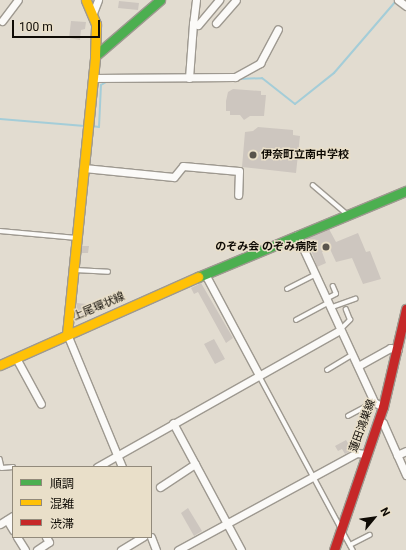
<!DOCTYPE html>
<meta charset="utf-8">
<style>
body{margin:0}
#map{position:relative;width:406px;height:550px;overflow:hidden;background:#e2dcd0;font-family:Roboto,"Noto Sans JP",sans-serif}
div>[style]{position:absolute}
[style*='--x']{left:calc(var(--x)*1px);top:calc(var(--y)*1px);width:calc(var(--w)*1px);rotate:calc(var(--a)*1deg)}
.stream>*{height:2px;margin:-1px;padding:0 1px;transform-origin:1px;border-radius:1px;background:#a4cdd8}
.building>*{inset:0;background:#cdc6bf}
.roads{filter:drop-shadow(1px 0 #9e9990) drop-shadow(-1px 0 #9e9990) drop-shadow(0 1px #9e9990) drop-shadow(0 -1px #9e9990)}
.lane>*{height:3.5px;margin:-1.75px;padding:0 1.75px;transform-origin:1.75px;border-radius:1.75px;background:#fbfaf8}
.street>*{height:7px;margin:-3.5px;padding:0 3.5px;transform-origin:3.5px;border-radius:3.5px;background:#fbfaf8}
.fast>*{height:9px;margin:-4.5px;padding:0 4.5px;transform-origin:4.5px;border-radius:4.5px;background:#4caf50}
.slow>*{height:9px;margin:-4.5px;padding:0 4.5px;transform-origin:4.5px;border-radius:4.5px;background:#ffc107}
.jam>*{height:9px;margin:-4.5px;padding:0 4.5px;transform-origin:4.5px;border-radius:4.5px;background:#c62828}
.dots>*{width:11px;height:11px;translate:-50% -50%;box-sizing:border-box;border:2px solid #e9dfc9;border-radius:50%}
span{translate:-50% -50%;white-space:nowrap;text-align:center;line-height:1.15;-webkit-text-stroke:3px #e9dfc9;paint-order:stroke}
.poi-label{font-size:11px;color:#0f0b05;font-weight:700}
.left{translate:0 -50%;text-align:left}
.right{translate:-100% -50%;text-align:right}
.street-label{font-size:11px;color:#0f0b05}
.legend{position:absolute;left:12px;top:466px;width:140px;height:72px;box-sizing:border-box;background:#e9dfc9;border:1px solid #928a7b;margin:0;padding:5px 7px;list-style:none;font-size:12px;color:#0f0b05}
.legend li{display:flex;align-items:center;gap:8px;height:20px}
.legend b{width:20px;border:1px solid #928a7b}
.north{position:absolute;left:354px;top:498px;width:40px;height:40px;-webkit-text-stroke:3px #e9dfc9;paint-order:stroke;rotate:61deg;font-size:11px;font-weight:700;line-height:16px;text-align:center;color:#0f0b05}
.north::after{content:'';display:block;margin:auto;width:14px;height:18px;background:#0f0b05;clip-path:polygon(50% 0,100% 100%,50% 72%,0 100%)}
.scale{position:absolute;left:12px;top:20px;width:88px;height:18px;box-sizing:border-box;border:2px solid #0f0b05;border-top:0;padding-left:5px;font-size:12px;line-height:14px;white-space:nowrap;color:#0f0b05;-webkit-text-stroke:3px #e9dfc9;paint-order:stroke}
</style>
<div id="map">
<div class="stream">
<i style="--x:238;--y:79;--w:24;--a:-2"></i>
<i style="--x:262;--y:78;--w:42;--a:38.2"></i>
<i style="--x:295;--y:104;--w:50;--a:-38.5"></i>
<i style="--x:334;--y:73;--w:95;--a:-49.3"></i>
<i style="--x:0;--y:119;--w:85;--a:4.7"></i>
<i style="--x:92;--y:126;--w:7;--a:8"></i>
<i style="--x:99;--y:127;--w:42;--a:-87.3"></i>
<i style="--x:101;--y:85;--w:6;--a:-31"></i>
<i style="--x:106;--y:82;--w:53;--a:-1.1"></i>
</div>
<div class="building">
<i style="clip-path:polygon(119px 1px,139px 3px,138px 10px,118px 8px)"></i>
<i style="clip-path:polygon(71px 21px,86px 22px,85px 29px,81px 30px,80px 40px,69px 38px)"></i>
<i style="clip-path:polygon(233px 89px,261px 91px,261px 95px,266px 95px,264px 116px,250px 116px,244px 120px,240px 115px,230px 115px,230px 111px,226px 111px,226px 101px,228px 92px)"></i>
<i style="clip-path:polygon(258px 127px,293px 130px,293px 135px,300px 136px,296px 173px,242px 167px,245px 132px,253px 131px)"></i>
<i style="clip-path:polygon(329px 229px,336px 242px,358px 233px,366px 252px,370px 251px,381px 279px,363px 284px,352px 258px,336px 262px,330px 249px,322px 252px,326px 263px,317px 267px,307px 238px)"></i>
<i style="clip-path:polygon(296px 244px,298px 249px,289px 252px,287px 248px)"></i>
<i style="clip-path:polygon(82px 246px,89px 246px,88px 253px,82px 253px)"></i>
<i style="clip-path:polygon(201px 283px,233px 338px,226px 343px,198px 292px,194px 294px,191px 288px)"></i>
<i style="clip-path:polygon(77px 303px,86px 304px,85px 315px,76px 314px)"></i>
<i style="clip-path:polygon(214px 339px,225px 359px,215px 364px,204px 344px)"></i>
<i style="clip-path:polygon(346px 440px,352px 450px,345px 454px,342px 449px,338px 451px,335px 446px)"></i>
<i style="clip-path:polygon(188px 508px,202px 531px,194px 536px,181px 513px)"></i>
</div>
<div class="roads">
<div class="lane">
<i style="--x:313;--y:185;--w:45;--a:40.5"></i>
<i style="--x:0;--y:231;--w:77;--a:5.2"></i>
<i style="--x:75;--y:270;--w:33;--a:3"></i>
<i style="--x:287;--y:289;--w:31;--a:-27"></i>
<i style="--x:326;--y:299;--w:11;--a:-27"></i>
<i style="--x:336;--y:294;--w:8;--a:-113"></i>
<i style="--x:330;--y:308;--w:27;--a:-20"></i>
<i style="--x:296;--y:320;--w:36;--a:-28"></i>
<i style="--x:341;--y:329;--w:13;--a:-45"></i>
<i style="--x:350;--y:320;--w:11;--a:-112"></i>
<i style="--x:327;--y:370;--w:29;--a:-31"></i>
<i style="--x:259;--y:375;--w:171;--a:61.8"></i>
<i style="--x:348;--y:416;--w:30;--a:-28"></i>
<i style="--x:0;--y:459;--w:9;--a:77"></i>
<i style="--x:2;--y:468;--w:11;--a:-5"></i>
<i style="--x:343;--y:532;--w:21;--a:61"></i>
<i style="--x:350;--y:545;--w:22;--a:-27"></i>
</div>
<div class="street">
<i style="--x:196;--y:0;--w:23;--a:97"></i>
<i style="--x:193;--y:23;--w:5;--a:22"></i>
<i style="--x:198;--y:25;--w:33;--a:-50"></i>
<i style="--x:398;--y:0;--w:10;--a:37"></i>
<i style="--x:93;--y:13;--w:14;--a:-69"></i>
<i style="--x:2;--y:21;--w:26;--a:-53"></i>
<i style="--x:216;--y:23;--w:30;--a:-49"></i>
<i style="--x:93;--y:78;--w:142;--a:-0.4"></i>
<i style="--x:235;--y:77;--w:29;--a:-29"></i>
<i style="--x:260;--y:63;--w:38;--a:-62"></i>
<i style="--x:189;--y:78;--w:55;--a:-85.8"></i>
<i style="--x:84;--y:168;--w:90;--a:5.7"></i>
<i style="--x:174;--y:177;--w:14;--a:-51"></i>
<i style="--x:183;--y:166;--w:56;--a:5.1"></i>
<i style="--x:239;--y:171;--w:24;--a:92"></i>
<i style="--x:297;--y:235;--w:184;--a:65.2"></i>
<i style="--x:374;--y:402;--w:10;--a:29"></i>
<i style="--x:205;--y:274;--w:115;--a:61.9"></i>
<i style="--x:67;--y:334;--w:144;--a:67.5"></i>
<i style="--x:16;--y:358;--w:52;--a:61.5"></i>
<i style="--x:358;--y:366;--w:37;--a:-29"></i>
<i style="--x:390;--y:348;--w:8;--a:14"></i>
<i style="--x:379;--y:420;--w:5;--a:37"></i>
<i style="--x:383;--y:423;--w:57;--a:66.1"></i>
<i style="--x:173;--y:423;--w:144;--a:61.8"></i>
<i style="--x:397;--y:455;--w:10;--a:-24"></i>
<i style="--x:97;--y:467;--w:279;--a:-29.4"></i>
<i style="--x:160;--y:487;--w:42;--a:-33.3"></i>
<i style="--x:7;--y:520;--w:12;--a:59"></i>
<i style="--x:0;--y:524;--w:15;--a:-32"></i>
<i style="--x:17;--y:537;--w:15;--a:58"></i>
<i style="--x:151;--y:537;--w:14;--a:69"></i>
<i style="--x:37;--y:550;--w:14;--a:-34"></i>
<i style="--x:49;--y:542;--w:6;--a:-121"></i>
<i style="--x:121;--y:550;--w:26;--a:-31"></i>
<i style="--x:178;--y:550;--w:204;--a:-28.5"></i>
<i style="--x:357;--y:453;--w:8;--a:7"></i>
</div>
<div class="fast">
<i style="--x:95;--y:56;--w:86;--a:-40.7"></i>
<i style="--x:198;--y:277;--w:225;--a:-22.5"></i>
</div>
<div class="slow">
<i style="--x:67;--y:334;--w:279;--a:-84.2"></i>
<i style="--x:95;--y:56;--w:32;--a:-88"></i>
<i style="--x:96;--y:24;--w:26;--a:-113"></i>
<i style="--x:0;--y:365;--w:217;--a:-24"></i>
</div>
<div class="jam">
<i style="--x:334;--y:550;--w:151;--a:-71.1"></i>
<i style="--x:383;--y:407;--w:101;--a:-76.8"></i>
</div>
</div>
<div class="dots">
<i style="left:253px;top:155px;background:#59544c"></i>
<i style="left:326px;top:247px;background:#59544c"></i>
</div>
<div class="poi-label">
<span class="left" style="left:261px;top:155px">伊奈町立南中学校</span>
<span class="right" style="left:317px;top:247px">のぞみ会 のぞみ病院</span>
</div>
<div class="street-label">
<span style="left:99px;top:307px;rotate:-23deg">上尾環状線</span>
<span style="left:363px;top:426px;rotate:-70deg">蓮田鴻巣線</span>
</div>
<ul class="legend">
<li><b style="height:5px;background:#4caf50"></b>順調</li>
<li><b style="height:5px;background:#ffc107"></b>混雑</li>
<li><b style="height:5px;background:#c62828"></b>渋滞</li>
</ul>
<div class="north">N</div>
<div class="scale">100 m</div>
</div>
